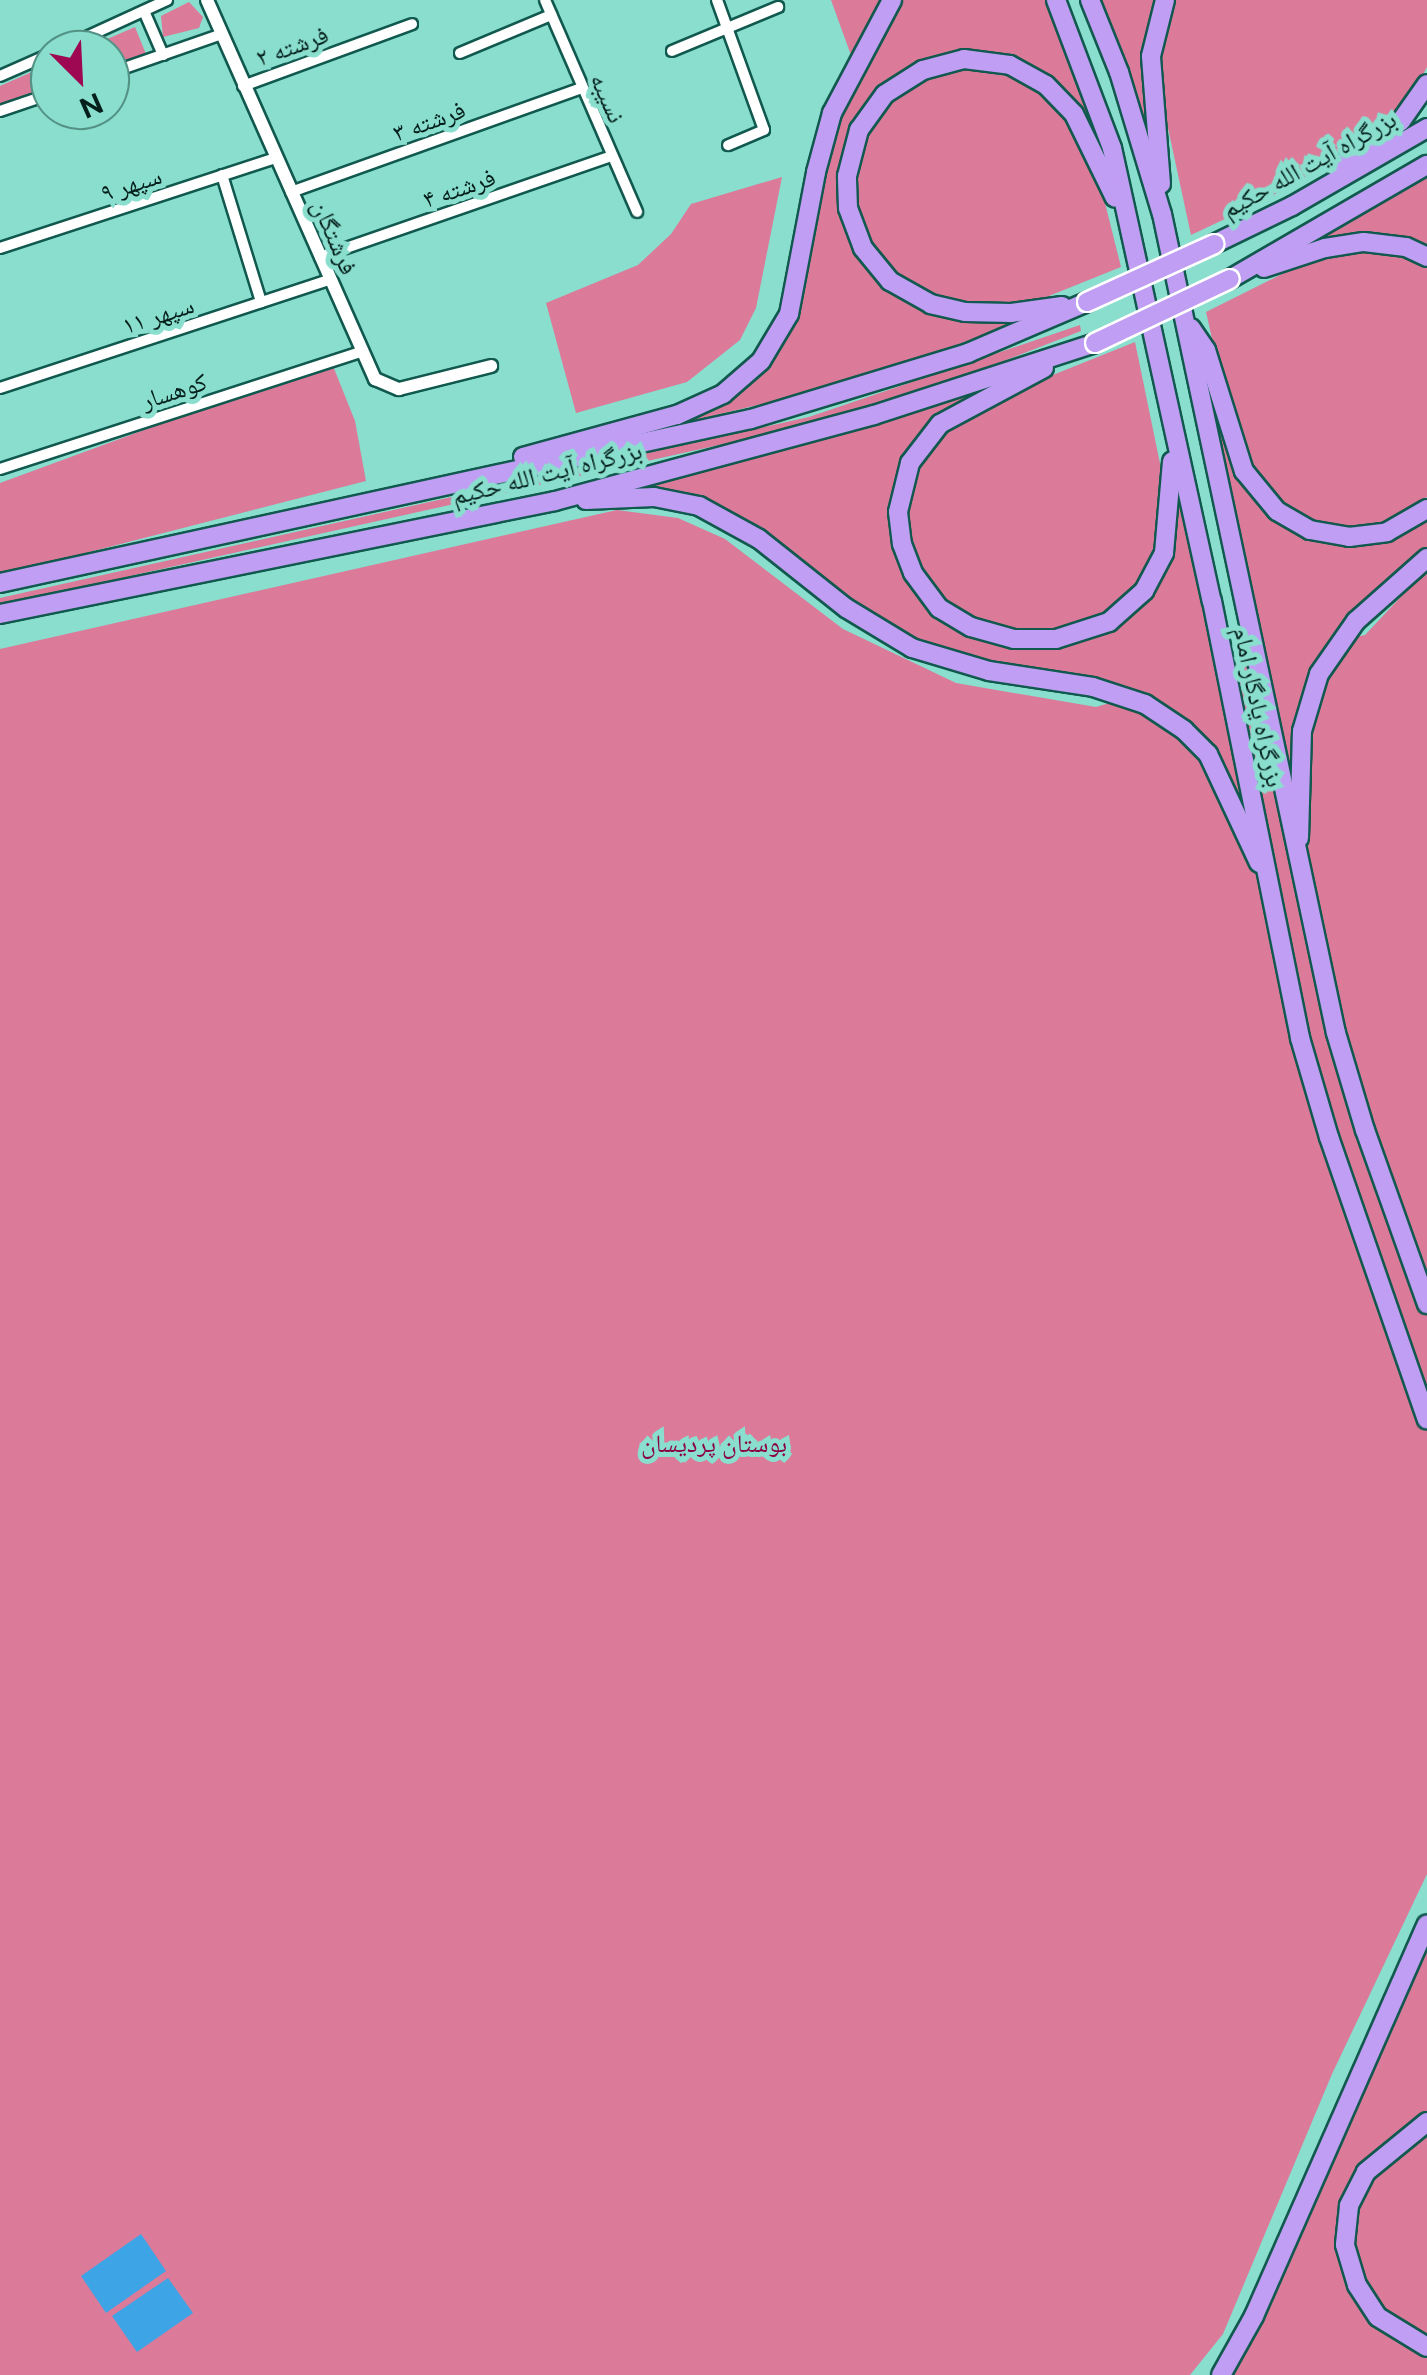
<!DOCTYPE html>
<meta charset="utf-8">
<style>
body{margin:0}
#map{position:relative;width:1427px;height:2375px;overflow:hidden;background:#89dece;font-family:"Public Sans","Noto Naskh Arabic",sans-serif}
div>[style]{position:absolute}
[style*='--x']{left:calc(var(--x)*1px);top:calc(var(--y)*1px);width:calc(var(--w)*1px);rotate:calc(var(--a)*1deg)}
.green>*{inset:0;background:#db7a99}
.water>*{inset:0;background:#3da5e6}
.roads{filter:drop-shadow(2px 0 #11594e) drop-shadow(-2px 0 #11594e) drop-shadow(0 2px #11594e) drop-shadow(0 -2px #11594e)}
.minor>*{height:10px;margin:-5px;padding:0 5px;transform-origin:5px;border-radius:5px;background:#fff}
.tertiary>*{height:12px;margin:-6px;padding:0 6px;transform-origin:6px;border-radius:6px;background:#fff}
.trunk>*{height:18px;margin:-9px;padding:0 9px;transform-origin:9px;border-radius:9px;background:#c09ef3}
.bridges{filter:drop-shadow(2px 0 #fff) drop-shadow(-2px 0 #fff) drop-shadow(0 2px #fff) drop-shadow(0 -2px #fff)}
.trunk-bridge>*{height:18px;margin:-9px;padding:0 9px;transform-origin:9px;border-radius:9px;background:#c09ef3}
span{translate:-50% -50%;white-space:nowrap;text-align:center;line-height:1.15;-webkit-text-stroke:10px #89dece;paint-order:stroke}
.street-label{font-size:25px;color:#041f1b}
.park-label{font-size:25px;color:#8b0346}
.north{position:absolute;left:30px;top:30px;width:100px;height:100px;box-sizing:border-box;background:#89dece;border:2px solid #549286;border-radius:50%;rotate:156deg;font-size:28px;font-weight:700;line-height:40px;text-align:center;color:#041f1b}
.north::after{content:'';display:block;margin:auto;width:35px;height:45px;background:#9e0751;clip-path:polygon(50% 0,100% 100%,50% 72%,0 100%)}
</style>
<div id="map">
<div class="green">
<i style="clip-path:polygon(831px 0,886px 0,852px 58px)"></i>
<i style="clip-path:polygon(899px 0,1047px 0,1081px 81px,1106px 165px,1087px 120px,1049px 77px,1019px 61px,959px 53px,902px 72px,871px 98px,847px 140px,839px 182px,895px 293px,1036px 317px,845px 384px,604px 442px,658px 427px,775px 354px,789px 334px,837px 119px)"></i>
<i style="clip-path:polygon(1101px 0,1158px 0,1146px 49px,1152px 137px)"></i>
<i style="clip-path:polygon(1173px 0,1427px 0,1427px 67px,1408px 103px,1372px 138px,1261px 202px,1191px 235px,1157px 77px,1160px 44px)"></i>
<i style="clip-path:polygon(189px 2px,203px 17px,199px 28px,163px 37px,161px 16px)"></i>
<i style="clip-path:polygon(135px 27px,146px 54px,110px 67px,110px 50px,82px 50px)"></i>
<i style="clip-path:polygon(50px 64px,50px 87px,0 104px,0 86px)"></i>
<i style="clip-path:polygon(963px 67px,1009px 72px,1032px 83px,1064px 112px,1101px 187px,1121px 267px,1034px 302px,968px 306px,937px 299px,897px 276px,872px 247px,854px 201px,855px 172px,867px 130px,892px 98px,917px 80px)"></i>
<i style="clip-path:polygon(782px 177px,756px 308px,740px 340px,687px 382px,576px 413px,546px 303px,638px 265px,671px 234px,691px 204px)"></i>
<i style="clip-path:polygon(1427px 178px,1427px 250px,1385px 236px,1316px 242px)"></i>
<i style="clip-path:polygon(1385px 250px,1427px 267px,1427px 497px,1384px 525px,1326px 528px,1289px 511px,1255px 476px,1228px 409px,1206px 312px,1310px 260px,1347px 251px)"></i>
<i style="clip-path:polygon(1080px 325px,1081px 331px,988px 367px,895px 400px,787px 430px,0 605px,0 598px,809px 417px)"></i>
<i style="clip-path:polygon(1135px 342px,1163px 478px,1160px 546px,1137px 586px,1114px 610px,1057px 632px,1020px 633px,960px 612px,924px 577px,908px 537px,907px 510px,919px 461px,936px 436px,1008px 393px)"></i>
<i style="clip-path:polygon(1200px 350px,1238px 472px,1324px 541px,1427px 516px,1427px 549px,1351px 617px,1329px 643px,1365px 635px,1427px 569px,1427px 1874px,1332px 2074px,1223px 2334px,1190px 2375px,0 2375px,0 649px,617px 510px,678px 518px,725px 539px,843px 629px,956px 683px,1096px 707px,1140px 694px,1116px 684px,974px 660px,919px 643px,866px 614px,771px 539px,728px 511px,702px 500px,641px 489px,870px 426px,1010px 379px,933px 420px,899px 473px,892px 510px,937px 614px,1060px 646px,1117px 626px,1144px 602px,1166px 569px,1176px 529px,1178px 487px,1218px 674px,1265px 662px)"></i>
<i style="clip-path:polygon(331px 361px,355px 421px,366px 481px,0 575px,0 483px)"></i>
<i style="clip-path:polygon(1427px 1940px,1427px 2116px,1366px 2162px,1340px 2225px,1385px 2331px,1427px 2351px,1427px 2375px,1230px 2375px)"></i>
<i style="clip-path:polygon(1427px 2128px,1427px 2340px,1391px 2321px,1358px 2274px,1350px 2236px,1361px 2191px,1399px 2147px)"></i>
</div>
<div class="water">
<i style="clip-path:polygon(141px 2234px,166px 2271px,106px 2313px,81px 2276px)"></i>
<i style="clip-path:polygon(168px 2278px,193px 2313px,137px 2352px,112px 2316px)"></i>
</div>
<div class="roads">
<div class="minor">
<i style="--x:545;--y:0;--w:231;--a:66.5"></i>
<i style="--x:717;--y:0;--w:138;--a:70.1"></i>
<i style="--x:764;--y:130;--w:39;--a:157"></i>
<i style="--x:144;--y:11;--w:48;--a:66.6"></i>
<i style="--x:58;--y:50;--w:120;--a:-24.6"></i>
<i style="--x:672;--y:51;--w:115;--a:-22.5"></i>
<i style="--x:460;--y:53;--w:99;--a:-22.7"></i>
<i style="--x:110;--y:73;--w:119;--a:-19.2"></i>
<i style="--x:0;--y:76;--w:55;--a:-23.7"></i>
<i style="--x:243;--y:86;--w:180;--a:-20.1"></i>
<i style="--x:0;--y:111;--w:53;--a:-18.8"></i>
<i style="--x:222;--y:175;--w:133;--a:72.9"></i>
<i style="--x:291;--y:192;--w:308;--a:-19.7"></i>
<i style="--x:0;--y:248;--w:289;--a:-18.1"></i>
<i style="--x:320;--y:257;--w:309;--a:-19.1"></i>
<i style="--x:0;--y:388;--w:346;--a:-18.2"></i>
<i style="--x:0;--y:469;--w:379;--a:-18"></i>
</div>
<div class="tertiary">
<i style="--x:207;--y:0;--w:415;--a:66.1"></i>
<i style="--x:375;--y:379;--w:26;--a:23"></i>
<i style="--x:399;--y:389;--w:95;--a:-14"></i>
</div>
<div class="trunk">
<i style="--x:1056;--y:0;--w:158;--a:69.3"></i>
<i style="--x:1112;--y:148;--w:464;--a:77.6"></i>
<i style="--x:1212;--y:601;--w:446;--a:78.6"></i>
<i style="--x:1300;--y:1038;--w:103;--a:73.7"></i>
<i style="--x:1329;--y:1137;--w:299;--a:70.9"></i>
<i style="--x:1090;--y:0;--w:78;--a:68.1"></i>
<i style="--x:1119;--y:72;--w:148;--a:73.2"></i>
<i style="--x:1162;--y:214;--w:837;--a:78.01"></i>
<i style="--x:1336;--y:1033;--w:101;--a:73.4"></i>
<i style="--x:1365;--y:1130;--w:185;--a:70.4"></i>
<i style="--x:1337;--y:168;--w:79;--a:-36.3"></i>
<i style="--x:1401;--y:121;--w:45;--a:-54.9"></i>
<i style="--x:1161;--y:184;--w:128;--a:-94.5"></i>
<i style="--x:1151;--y:56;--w:58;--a:-76"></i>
<i style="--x:1214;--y:244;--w:87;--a:-26"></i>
<i style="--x:1292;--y:206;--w:156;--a:-30"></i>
<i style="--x:1264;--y:268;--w:64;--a:-18.2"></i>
<i style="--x:1325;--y:248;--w:39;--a:-9"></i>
<i style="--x:1364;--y:242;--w:42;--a:6.8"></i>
<i style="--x:1406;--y:247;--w:23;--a:25"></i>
<i style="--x:1230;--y:279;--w:228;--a:-30.1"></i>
<i style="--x:1062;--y:306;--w:51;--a:172.2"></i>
<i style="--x:1011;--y:313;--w:46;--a:-178.8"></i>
<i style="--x:965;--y:312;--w:35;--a:-167"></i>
<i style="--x:931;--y:304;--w:47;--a:-150.7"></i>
<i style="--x:890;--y:281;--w:43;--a:-129.3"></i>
<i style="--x:863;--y:248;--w:43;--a:-110.6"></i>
<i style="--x:848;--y:208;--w:32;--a:-92"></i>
<i style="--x:847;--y:176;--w:48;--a:-75.4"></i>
<i style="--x:859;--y:130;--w:44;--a:-54.2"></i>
<i style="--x:885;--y:94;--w:45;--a:-32.3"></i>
<i style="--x:923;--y:70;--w:42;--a:-15"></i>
<i style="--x:964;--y:59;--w:46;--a:7.4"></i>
<i style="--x:1010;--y:65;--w:41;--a:29.1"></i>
<i style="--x:1046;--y:85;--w:40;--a:46"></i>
<i style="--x:1074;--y:114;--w:93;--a:64"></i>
<i style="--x:1191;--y:328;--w:27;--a:56"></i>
<i style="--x:1206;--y:350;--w:127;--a:72.6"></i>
<i style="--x:1244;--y:471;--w:52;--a:50.5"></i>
<i style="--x:1277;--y:511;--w:38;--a:30"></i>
<i style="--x:1310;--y:530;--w:40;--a:10"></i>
<i style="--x:1349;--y:537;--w:38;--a:-7"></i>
<i style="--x:1387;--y:532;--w:46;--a:-29.9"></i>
<i style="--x:1044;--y:368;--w:118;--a:151.7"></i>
<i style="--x:940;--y:424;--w:49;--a:127.6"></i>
<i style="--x:910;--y:463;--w:50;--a:103.8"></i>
<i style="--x:898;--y:512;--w:32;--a:83"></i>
<i style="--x:902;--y:544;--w:31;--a:69"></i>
<i style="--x:913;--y:573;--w:44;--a:53.4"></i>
<i style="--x:939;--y:608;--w:37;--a:31"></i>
<i style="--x:971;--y:627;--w:45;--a:15.6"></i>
<i style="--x:1014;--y:639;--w:42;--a:0"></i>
<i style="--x:1056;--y:639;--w:56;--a:-17.8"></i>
<i style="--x:1109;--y:622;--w:47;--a:-41.5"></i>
<i style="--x:1144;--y:591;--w:43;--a:-62.2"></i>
<i style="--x:1164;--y:553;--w:92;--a:-85"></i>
<i style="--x:523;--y:457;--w:160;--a:-15.3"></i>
<i style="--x:677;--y:415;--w:51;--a:-24.5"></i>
<i style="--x:723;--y:394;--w:50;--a:-41"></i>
<i style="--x:761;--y:361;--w:55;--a:-59.2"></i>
<i style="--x:789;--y:314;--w:145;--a:-79.2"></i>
<i style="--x:816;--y:172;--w:61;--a:-74.8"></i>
<i style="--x:832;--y:113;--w:128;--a:-62"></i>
<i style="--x:586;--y:500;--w:68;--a:-2.5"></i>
<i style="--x:654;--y:497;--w:46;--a:11.3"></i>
<i style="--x:699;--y:506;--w:68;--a:28.8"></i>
<i style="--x:759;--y:539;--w:111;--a:38.4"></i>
<i style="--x:846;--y:608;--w:77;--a:31.2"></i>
<i style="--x:912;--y:648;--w:80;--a:16.6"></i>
<i style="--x:989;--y:671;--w:105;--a:8.7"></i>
<i style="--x:1093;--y:687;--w:55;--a:18.1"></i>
<i style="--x:1145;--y:704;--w:47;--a:33.7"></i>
<i style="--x:1184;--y:730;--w:34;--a:45"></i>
<i style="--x:1208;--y:754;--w:120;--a:64.9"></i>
<i style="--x:0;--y:583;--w:769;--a:-12.32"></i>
<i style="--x:751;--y:419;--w:227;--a:-16.9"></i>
<i style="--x:968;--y:353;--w:129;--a:-23.2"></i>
<i style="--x:0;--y:614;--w:566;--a:-11.51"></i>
<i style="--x:555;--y:501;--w:330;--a:-15.1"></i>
<i style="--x:874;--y:415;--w:232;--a:-18"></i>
<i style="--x:1299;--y:838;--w:107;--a:-88.4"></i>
<i style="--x:1302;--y:731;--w:59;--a:-73.4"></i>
<i style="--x:1319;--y:674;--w:65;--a:-55.1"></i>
<i style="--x:1356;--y:621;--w:95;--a:-41.6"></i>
<i style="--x:1427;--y:2122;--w:79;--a:140.7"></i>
<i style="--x:1366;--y:2172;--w:38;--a:117"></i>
<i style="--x:1349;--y:2206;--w:39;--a:96"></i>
<i style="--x:1345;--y:2245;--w:42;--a:73.3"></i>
<i style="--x:1357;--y:2285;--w:38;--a:57"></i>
<i style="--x:1378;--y:2317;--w:57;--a:31.5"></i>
<i style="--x:1221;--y:2375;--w:68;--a:-60.8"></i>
<i style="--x:1254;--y:2316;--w:428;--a:-66.2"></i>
</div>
</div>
<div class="bridges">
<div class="trunk-bridge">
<i style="--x:1087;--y:302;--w:140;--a:-24.5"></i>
<i style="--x:1095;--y:343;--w:149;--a:-25.4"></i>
</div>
</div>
<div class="street-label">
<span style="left:292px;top:46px;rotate:-20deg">فرشته ۲</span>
<span style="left:608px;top:98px;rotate:66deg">نسیبه</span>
<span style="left:429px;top:121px;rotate:-20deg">فرشته ۳</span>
<span style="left:1309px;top:164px;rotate:-29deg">بزرگراه آیت الله حکیم</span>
<span style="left:131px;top:184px;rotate:-18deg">سپهر ۹</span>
<span style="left:459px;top:188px;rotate:-19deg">فرشته ۴</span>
<span style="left:335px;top:237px;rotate:67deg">فرشتگان</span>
<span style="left:158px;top:315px;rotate:-18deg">سپهر ۱۱</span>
<span style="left:174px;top:391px;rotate:-18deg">کوهسار</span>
<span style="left:547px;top:473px;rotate:-14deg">بزرگراه آیت الله حکیم</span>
<span style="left:1259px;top:707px;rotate:78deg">بزرگراه یادگار امام</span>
</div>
<div class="park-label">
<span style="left:714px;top:1443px">بوستان پردیسان</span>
</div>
<div class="north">N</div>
</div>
